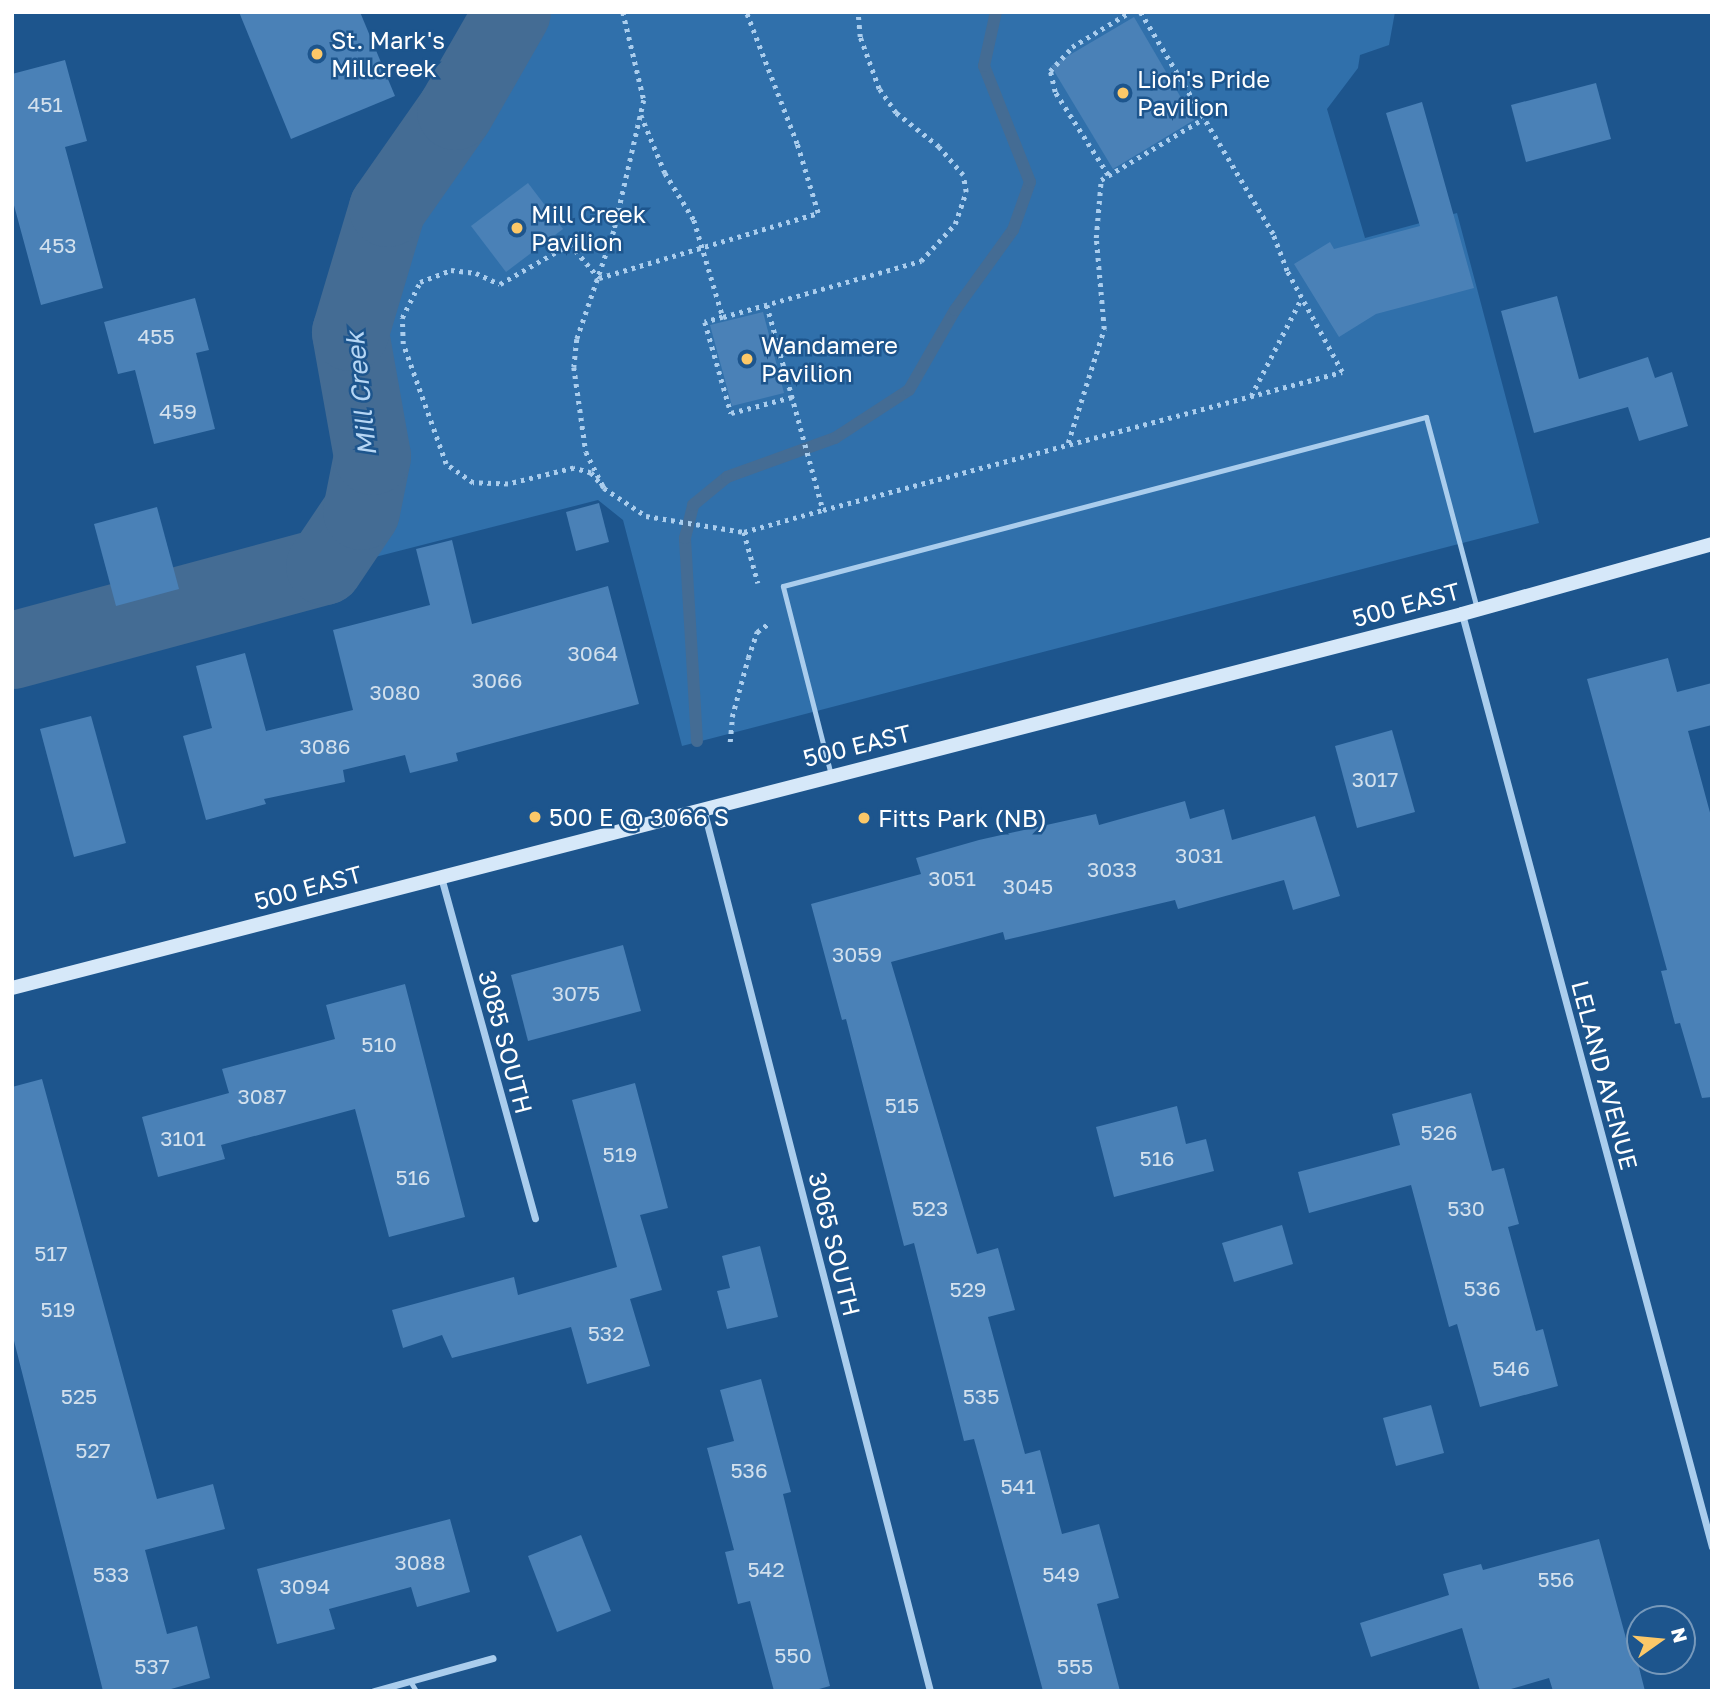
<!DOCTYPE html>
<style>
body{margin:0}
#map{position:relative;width:1724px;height:1703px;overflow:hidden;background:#1d558d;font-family:"Golos Text",sans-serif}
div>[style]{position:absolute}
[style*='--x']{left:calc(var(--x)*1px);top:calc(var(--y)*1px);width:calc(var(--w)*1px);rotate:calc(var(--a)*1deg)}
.green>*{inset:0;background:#3070ab}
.stream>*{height:12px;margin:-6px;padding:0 6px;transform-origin:6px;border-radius:6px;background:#446c94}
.river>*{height:77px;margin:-38.5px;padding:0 38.5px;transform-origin:38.5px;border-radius:38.5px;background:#446c94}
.building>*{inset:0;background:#4a81b7}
.path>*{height:4.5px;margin-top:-2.25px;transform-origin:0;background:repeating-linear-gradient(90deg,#aacded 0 3.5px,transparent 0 8.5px)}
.lane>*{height:5px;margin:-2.5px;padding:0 2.5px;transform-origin:2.5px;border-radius:2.5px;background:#aacded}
.street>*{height:7px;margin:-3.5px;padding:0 3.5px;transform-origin:3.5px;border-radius:3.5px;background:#aacded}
.secondary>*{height:14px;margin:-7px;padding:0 7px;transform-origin:7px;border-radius:7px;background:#d6e8f9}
.dots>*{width:19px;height:19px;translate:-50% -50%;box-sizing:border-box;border:4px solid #1d558d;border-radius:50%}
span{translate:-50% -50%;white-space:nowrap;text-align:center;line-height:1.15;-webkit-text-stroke:5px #1d558d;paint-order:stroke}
.number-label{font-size:21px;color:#d2e0ed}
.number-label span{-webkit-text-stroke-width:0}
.poi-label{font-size:24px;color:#fff}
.left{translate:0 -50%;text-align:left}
.street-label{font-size:24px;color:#fff}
.water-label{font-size:26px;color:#b6d6f4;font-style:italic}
.frame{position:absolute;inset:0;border:14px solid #fff;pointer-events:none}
.north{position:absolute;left:1626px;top:1605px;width:70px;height:70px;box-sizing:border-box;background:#1d558d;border:2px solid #79b;border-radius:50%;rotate:75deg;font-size:19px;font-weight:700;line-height:28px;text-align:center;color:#fff}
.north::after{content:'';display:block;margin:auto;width:24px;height:32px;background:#fcc868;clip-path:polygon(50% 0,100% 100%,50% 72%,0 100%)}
</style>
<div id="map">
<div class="green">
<i style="clip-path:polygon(475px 12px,1395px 12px,1389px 45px,1360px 55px,1358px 68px,1327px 109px,1365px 238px,1457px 213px,1539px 523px,682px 746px,623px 520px,598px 500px,336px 567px,352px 536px,354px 455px,336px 327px,373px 195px)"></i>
</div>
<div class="stream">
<i style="--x:697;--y:741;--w:203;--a:-93.4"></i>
<i style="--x:685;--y:538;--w:34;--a:-76"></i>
<i style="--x:693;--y:505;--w:44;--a:-39.5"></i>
<i style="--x:727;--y:477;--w:115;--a:-19.9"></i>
<i style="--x:835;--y:438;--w:88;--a:-33"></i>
<i style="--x:909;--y:390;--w:92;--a:-60.1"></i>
<i style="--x:955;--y:310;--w:99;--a:-54.1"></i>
<i style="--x:1013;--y:230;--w:51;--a:-70.5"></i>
<i style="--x:1030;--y:182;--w:125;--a:-111.6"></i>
<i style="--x:984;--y:66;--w:55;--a:-77.5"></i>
</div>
<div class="river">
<i style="--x:12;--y:650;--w:323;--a:-15.1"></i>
<i style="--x:324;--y:566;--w:66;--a:-56.1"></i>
<i style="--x:361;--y:511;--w:56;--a:-78.7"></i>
<i style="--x:372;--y:456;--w:126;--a:-100.1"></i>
<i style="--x:350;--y:332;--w:129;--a:-73.4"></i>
<i style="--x:387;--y:208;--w:118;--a:-55"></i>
<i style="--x:455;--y:111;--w:114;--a:-60.1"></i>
</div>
<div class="building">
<i style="clip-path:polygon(239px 12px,360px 12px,395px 96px,291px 139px)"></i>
<i style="clip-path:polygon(1134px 17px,1194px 120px,1113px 169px,1051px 66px)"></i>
<i style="clip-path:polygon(65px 60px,87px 141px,65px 147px,103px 288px,41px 305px,12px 198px,12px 74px)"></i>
<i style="clip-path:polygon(1596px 83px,1611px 139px,1526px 162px,1511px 105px)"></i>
<i style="clip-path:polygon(1422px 102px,1474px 288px,1376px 314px,1339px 337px,1294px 264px,1330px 242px,1334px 249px,1420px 226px,1386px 113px)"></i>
<i style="clip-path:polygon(528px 183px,563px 229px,506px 272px,471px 226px)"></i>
<i style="clip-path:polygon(1557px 296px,1579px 379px,1648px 357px,1655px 378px,1672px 372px,1688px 426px,1639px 441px,1628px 407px,1534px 433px,1501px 311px)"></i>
<i style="clip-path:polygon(195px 298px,209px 350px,196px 353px,215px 429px,154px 444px,135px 370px,118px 374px,104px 322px)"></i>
<i style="clip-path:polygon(763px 312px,784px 393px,732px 406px,710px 325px)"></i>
<i style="clip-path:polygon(599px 503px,609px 542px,576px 551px,566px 512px)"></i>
<i style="clip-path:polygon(157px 507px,179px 589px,116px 606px,94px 524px)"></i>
<i style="clip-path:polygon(452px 540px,472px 624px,608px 586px,639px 704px,456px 753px,458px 761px,410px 773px,405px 755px,343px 770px,345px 782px,264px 799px,266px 804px,206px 820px,183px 736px,212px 728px,196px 666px,245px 653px,266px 731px,353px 710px,333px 630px,430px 605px,416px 549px)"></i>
<i style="clip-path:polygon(1668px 658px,1677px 692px,1712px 683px,1712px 725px,1688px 731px,1712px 820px,1712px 1097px,1702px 1098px,1680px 1023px,1675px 1024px,1661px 971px,1667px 970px,1587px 679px)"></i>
<i style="clip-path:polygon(91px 716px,126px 843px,74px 857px,40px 729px)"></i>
<i style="clip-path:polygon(1392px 730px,1415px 812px,1357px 828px,1335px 746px)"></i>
<i style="clip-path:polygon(1185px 801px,1190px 819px,1224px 809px,1232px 840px,1315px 816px,1340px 896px,1293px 910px,1284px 880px,1178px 909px,1175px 900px,1005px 940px,1003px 932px,891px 962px,977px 1254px,998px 1248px,1015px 1310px,988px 1317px,1025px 1454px,1040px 1450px,1062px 1534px,1099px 1524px,1119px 1598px,1097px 1604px,1120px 1691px,1043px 1691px,974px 1439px,964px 1441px,914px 1243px,904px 1246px,846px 1019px,842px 1020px,811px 904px,921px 874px,916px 858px,979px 840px,1096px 814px,1099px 825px)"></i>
<i style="clip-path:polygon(623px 945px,641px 1011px,528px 1041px,511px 975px)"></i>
<i style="clip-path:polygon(405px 984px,465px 1217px,389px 1237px,355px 1109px,221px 1145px,225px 1159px,158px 1177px,142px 1117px,229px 1093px,222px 1069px,335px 1039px,326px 1005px)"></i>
<i style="clip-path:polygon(42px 1079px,157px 1499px,213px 1484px,225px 1529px,145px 1550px,167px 1634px,197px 1626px,210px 1678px,164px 1691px,103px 1691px,12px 1333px,12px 1087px)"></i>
<i style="clip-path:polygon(635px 1083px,668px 1208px,640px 1215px,662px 1290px,630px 1299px,650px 1366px,587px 1384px,571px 1327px,452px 1358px,442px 1335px,403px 1348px,392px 1310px,514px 1277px,518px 1295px,617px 1267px,572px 1100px)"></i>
<i style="clip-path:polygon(1471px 1093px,1492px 1171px,1504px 1168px,1519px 1224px,1508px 1227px,1536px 1331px,1543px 1329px,1558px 1386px,1480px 1407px,1457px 1324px,1449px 1327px,1411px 1185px,1309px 1213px,1298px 1172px,1400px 1145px,1392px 1114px)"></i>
<i style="clip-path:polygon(1177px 1106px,1186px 1144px,1206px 1139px,1214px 1171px,1114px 1197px,1096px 1127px)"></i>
<i style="clip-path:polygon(1282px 1225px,1293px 1264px,1234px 1282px,1222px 1243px)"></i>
<i style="clip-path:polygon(760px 1246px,778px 1317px,727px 1329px,717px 1291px,730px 1288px,722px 1256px)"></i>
<i style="clip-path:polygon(761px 1379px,791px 1492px,783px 1494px,830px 1686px,812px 1691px,774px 1691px,750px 1601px,738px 1604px,725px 1552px,734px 1550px,707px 1448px,734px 1441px,720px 1390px)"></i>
<i style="clip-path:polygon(1431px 1405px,1444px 1453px,1396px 1466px,1383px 1418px)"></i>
<i style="clip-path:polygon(450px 1519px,470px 1592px,417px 1607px,411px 1587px,329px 1609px,335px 1629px,277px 1644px,257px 1569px)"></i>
<i style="clip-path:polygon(581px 1535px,611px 1611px,557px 1632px,528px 1556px)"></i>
<i style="clip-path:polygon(1599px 1539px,1630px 1653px,1635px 1652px,1645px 1691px,1553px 1691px,1549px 1678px,1504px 1691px,1480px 1691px,1462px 1628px,1371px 1657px,1360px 1623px,1449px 1595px,1443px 1574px,1481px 1564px,1483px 1570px)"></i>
</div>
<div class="path">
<i style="--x:623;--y:12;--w:90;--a:76.6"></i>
<i style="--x:644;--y:100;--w:134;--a:102.9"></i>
<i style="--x:614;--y:231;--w:114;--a:108.9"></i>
<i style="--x:577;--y:339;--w:28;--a:96"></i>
<i style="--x:574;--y:367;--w:86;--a:82"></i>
<i style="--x:586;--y:452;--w:40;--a:63.4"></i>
<i style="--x:604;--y:488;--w:50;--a:33.7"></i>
<i style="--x:646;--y:516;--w:99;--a:9.3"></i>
<i style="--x:744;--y:532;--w:82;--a:-15.6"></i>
<i style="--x:641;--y:115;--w:63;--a:67.5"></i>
<i style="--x:665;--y:173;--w:55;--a:58.3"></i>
<i style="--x:694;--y:220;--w:101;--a:73.4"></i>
<i style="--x:723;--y:317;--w:206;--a:-15.8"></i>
<i style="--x:921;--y:261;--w:50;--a:-47.4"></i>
<i style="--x:955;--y:224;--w:34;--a:-71"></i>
<i style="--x:966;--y:192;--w:17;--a:-100"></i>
<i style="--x:963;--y:175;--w:37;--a:-131"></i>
<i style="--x:939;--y:147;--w:55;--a:-141.7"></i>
<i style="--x:896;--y:113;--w:29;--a:-125"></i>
<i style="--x:879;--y:89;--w:55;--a:-110.1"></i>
<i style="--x:860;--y:37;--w:25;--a:-95"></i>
<i style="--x:1108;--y:175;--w:98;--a:-122.6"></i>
<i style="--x:1055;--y:92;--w:22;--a:-103"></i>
<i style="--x:1050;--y:71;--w:33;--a:-47"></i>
<i style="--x:1072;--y:47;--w:68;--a:-31.1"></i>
<i style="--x:767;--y:305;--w:213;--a:74.7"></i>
<i style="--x:823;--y:510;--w:537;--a:-14.89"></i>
<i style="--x:1342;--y:372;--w:115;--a:-118.6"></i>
<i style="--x:1287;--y:271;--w:40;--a:-111"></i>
<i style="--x:1273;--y:234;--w:259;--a:-120.9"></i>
<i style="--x:723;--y:317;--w:19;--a:164"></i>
<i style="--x:705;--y:322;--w:95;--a:74.1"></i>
<i style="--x:731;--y:413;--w:63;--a:-14.7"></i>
<i style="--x:1251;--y:396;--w:109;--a:-62.7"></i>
<i style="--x:1068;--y:443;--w:120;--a:-72.5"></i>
<i style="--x:1104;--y:329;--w:91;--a:-95"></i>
<i style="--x:1096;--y:238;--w:58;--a:-85.1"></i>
<i style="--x:1101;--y:180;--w:119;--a:-30.9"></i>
<i style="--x:604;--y:488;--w:20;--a:-131"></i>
<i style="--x:591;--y:473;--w:18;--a:-164"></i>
<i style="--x:574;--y:468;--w:68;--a:166.4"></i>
<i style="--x:508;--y:484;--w:35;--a:-178"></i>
<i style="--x:473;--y:483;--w:33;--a:-145"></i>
<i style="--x:446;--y:464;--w:127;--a:-109.7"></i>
<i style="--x:403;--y:344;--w:26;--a:-92"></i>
<i style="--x:402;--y:318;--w:40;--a:-63.4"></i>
<i style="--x:420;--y:282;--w:33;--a:-21"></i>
<i style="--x:451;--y:270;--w:25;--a:7"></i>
<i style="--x:476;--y:273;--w:26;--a:25"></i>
<i style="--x:500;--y:284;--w:81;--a:-29.7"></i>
<i style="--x:570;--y:244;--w:45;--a:49.5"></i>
<i style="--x:599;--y:278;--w:228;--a:-16.5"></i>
<i style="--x:818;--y:213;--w:72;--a:-106.9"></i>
<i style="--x:797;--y:144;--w:142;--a:-111.1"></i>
<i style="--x:744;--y:532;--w:53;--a:74.6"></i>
<i style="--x:730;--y:742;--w:25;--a:-85"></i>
<i style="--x:732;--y:717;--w:61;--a:-74.8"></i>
<i style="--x:748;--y:658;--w:28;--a:-71"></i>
<i style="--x:757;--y:632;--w:14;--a:-36"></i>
</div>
<div class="lane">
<i style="--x:831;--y:775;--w:195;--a:-104.3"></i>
<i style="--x:783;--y:586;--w:665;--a:-14.73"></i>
<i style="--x:1426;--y:417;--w:199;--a:75.1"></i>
<i style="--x:410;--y:1681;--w:12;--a:59"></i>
</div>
<div class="street">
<i style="--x:1462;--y:614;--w:966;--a:75"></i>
<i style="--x:703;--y:808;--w:912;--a:75.58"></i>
<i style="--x:441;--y:877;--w:354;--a:74.6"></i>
<i style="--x:374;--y:1691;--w:123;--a:-15.5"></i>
</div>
<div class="secondary">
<i style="--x:12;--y:988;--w:1497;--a:-14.46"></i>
<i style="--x:1462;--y:614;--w:260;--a:-15.6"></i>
</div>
<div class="dots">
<i style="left:317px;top:54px;background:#fcc868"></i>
<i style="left:1123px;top:93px;background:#fcc868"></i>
<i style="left:517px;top:228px;background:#fcc868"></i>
<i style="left:747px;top:359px;background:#fcc868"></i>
<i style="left:535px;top:817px;background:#fcc868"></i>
<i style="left:864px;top:818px;background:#fcc868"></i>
</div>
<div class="number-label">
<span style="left:45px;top:104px">451</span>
<span style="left:58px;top:245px">453</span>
<span style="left:156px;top:336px">455</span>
<span style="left:178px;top:411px">459</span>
<span style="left:593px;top:653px">3064</span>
<span style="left:497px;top:680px">3066</span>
<span style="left:395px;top:692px">3080</span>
<span style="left:325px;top:746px">3086</span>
<span style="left:1375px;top:779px">3017</span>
<span style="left:1199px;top:855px">3031</span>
<span style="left:1112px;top:869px">3033</span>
<span style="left:952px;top:878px">3051</span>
<span style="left:1028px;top:886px">3045</span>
<span style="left:857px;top:954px">3059</span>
<span style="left:576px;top:993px">3075</span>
<span style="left:379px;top:1044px">510</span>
<span style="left:262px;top:1096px">3087</span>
<span style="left:902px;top:1105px">515</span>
<span style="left:1439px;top:1132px">526</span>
<span style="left:183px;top:1138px">3101</span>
<span style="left:620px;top:1154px">519</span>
<span style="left:1157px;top:1158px">516</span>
<span style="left:413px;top:1177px">516</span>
<span style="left:930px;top:1208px">523</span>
<span style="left:1466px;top:1208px">530</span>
<span style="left:51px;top:1253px">517</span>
<span style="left:1482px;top:1288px">536</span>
<span style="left:968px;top:1289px">529</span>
<span style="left:58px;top:1309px">519</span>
<span style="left:606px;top:1333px">532</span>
<span style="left:1511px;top:1368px">546</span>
<span style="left:79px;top:1396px">525</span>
<span style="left:981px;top:1396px">535</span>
<span style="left:93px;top:1450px">527</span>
<span style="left:749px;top:1470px">536</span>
<span style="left:1018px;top:1486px">541</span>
<span style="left:420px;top:1562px">3088</span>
<span style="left:766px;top:1569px">542</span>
<span style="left:111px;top:1574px">533</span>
<span style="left:1061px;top:1574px">549</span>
<span style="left:1556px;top:1579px">556</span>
<span style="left:305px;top:1586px">3094</span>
<span style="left:793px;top:1655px">550</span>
<span style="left:152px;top:1666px">537</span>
<span style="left:1075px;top:1666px">555</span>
</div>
<div class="poi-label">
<span class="left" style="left:331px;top:54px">St. Mark's<br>Millcreek</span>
<span class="left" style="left:1137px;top:93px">Lion's Pride<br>Pavilion</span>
<span class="left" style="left:531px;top:228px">Mill Creek<br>Pavilion</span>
<span class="left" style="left:761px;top:359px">Wandamere<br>Pavilion</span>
<span class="left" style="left:549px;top:817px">500 E @ 3066 S</span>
<span class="left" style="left:878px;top:818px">Fitts Park (NB)</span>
</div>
<div class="street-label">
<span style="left:1406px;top:604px;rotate:-15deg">500 EAST</span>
<span style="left:857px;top:745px;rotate:-14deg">500 EAST</span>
<span style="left:308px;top:887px;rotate:-15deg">500 EAST</span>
<span style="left:506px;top:1042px;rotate:75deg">3085 SOUTH</span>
<span style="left:1605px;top:1075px;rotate:75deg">LELAND AVENUE</span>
<span style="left:835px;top:1244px;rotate:76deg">3065 SOUTH</span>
</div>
<div class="water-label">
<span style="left:361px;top:394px;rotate:-96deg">Mill Creek</span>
</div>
<div class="frame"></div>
<div class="north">N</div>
</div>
